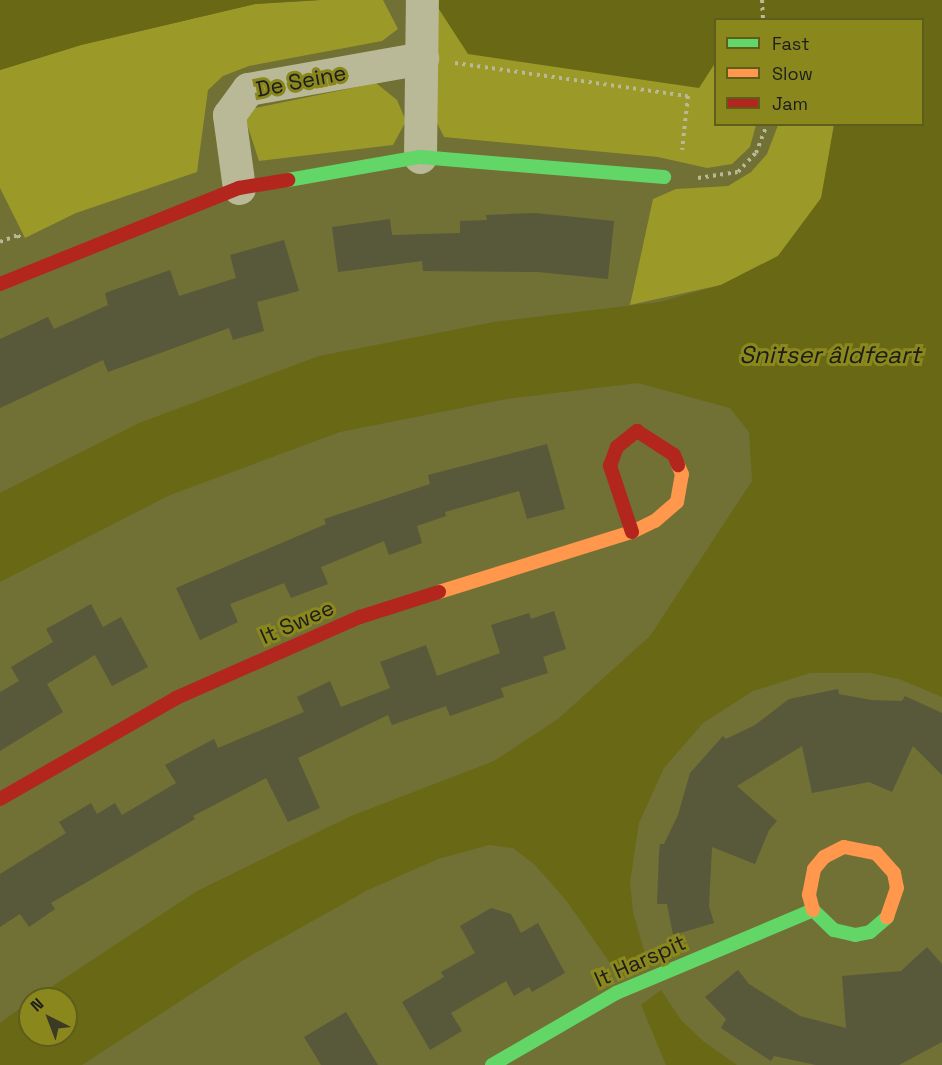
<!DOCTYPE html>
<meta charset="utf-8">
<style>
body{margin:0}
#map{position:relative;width:942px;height:1065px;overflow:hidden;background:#717035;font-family:"Space Grotesk",sans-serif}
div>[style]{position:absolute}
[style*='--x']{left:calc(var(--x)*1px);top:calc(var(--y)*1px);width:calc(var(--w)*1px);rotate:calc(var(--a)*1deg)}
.green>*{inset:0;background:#9b9927}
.water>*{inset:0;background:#696815}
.building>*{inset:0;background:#58583b}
.path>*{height:4px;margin-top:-2px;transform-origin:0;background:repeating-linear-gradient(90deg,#b9b998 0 3px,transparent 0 7.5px)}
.street>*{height:33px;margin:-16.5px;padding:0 16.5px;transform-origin:16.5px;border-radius:16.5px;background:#b9b998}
.fast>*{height:14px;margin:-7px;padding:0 7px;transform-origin:7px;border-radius:7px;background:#63d668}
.slow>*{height:14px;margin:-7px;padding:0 7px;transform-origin:7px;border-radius:7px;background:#ff974d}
.jam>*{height:14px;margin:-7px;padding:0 7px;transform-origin:7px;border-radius:7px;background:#b3261e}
span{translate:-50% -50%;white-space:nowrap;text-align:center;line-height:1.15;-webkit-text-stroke:6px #8a881c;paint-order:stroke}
.street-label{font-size:22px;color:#1d1d1d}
.water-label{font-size:24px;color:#1c1c19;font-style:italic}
.legend{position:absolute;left:714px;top:18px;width:210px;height:108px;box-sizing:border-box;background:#8a881c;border:2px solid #5e5d1c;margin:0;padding:8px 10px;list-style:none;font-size:18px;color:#1d1d1d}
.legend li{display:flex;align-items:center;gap:12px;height:30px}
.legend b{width:30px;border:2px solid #5e5d1c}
.north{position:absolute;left:18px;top:987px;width:60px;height:60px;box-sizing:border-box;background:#8a881c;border:2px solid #5e5d1c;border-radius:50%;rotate:318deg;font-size:16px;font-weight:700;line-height:24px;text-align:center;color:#1d1d1d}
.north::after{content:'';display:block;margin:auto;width:21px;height:27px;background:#3a3a25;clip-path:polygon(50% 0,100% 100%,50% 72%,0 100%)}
</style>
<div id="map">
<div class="green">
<i style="clip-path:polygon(320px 0,383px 0,398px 29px,382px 41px,249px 66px,223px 76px,208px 90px,197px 172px,76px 213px,25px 238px,0 188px,0 70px,81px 45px,255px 4px)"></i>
<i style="clip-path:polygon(433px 0,699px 87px,715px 63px,716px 124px,756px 125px,750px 147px,732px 164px,707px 168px,658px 157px,444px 137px,432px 113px)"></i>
<i style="clip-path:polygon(376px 83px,397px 100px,406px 121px,393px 145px,259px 161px,245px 118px,250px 109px)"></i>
<i style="clip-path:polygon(778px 125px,834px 125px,822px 198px,778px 256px,721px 285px,630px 305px,653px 199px,676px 189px,728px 186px,751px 172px,767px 154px)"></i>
</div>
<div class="water">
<i style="clip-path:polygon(0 0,320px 0,255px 4px,81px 45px,0 70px)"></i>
<i style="clip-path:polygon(433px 0,942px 0,942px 697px,899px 679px,870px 673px,810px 673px,753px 691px,703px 723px,664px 768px,639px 823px,630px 882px,633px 912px,647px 961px,619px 976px,566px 900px,535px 865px,513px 848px,489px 845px,438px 859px,368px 890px,248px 957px,82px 1065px,0 1065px,0 1023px,30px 1001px,30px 1035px,66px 1035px,66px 999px,33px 999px,197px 891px,351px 816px,494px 761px,558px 719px,650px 636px,752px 481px,749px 432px,730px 408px,638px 383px,506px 399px,340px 432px,170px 495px,0 582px,0 493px,139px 423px,319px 356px,494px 322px,660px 302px,721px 285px,778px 256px,821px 198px,834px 125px,922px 124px,922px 20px,716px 20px,715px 63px,699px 88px,468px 54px)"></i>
<i style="clip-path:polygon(661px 990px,681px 1020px,703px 1041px,737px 1065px,666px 1065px,641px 1005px)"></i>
</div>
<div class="building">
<i style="clip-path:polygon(535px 213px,614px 221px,608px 279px,538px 272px,423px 271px,422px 261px,338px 272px,332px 227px,390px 219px,392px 235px,460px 233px,460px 221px,487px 220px,486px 215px)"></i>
<i style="clip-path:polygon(284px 240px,299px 291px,257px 302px,264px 331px,233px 340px,229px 328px,108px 372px,103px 360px,0 408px,0 339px,48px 317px,54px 329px,108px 305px,105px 293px,170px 270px,179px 296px,236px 278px,230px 255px)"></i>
<i style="clip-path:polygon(547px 444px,565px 509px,527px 519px,519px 491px,445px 512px,446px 516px,417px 526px,422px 543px,389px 555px,384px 541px,321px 567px,328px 584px,291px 598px,284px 583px,230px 604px,238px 622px,200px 640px,176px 588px,326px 524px,324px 519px,430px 484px,428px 475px)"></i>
<i style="clip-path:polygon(91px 604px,103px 627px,121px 617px,148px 667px,112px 686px,95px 655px,47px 684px,63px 712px,0 751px,0 692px,19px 681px,11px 667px,53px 642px,46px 629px)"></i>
<i style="clip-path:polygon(554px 611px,566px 649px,543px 657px,548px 673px,501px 688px,504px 697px,450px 716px,446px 706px,392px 725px,388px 715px,298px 758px,320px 808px,288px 822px,266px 778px,193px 816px,195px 819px,51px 903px,55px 909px,29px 927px,20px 914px,0 927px,0 874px,66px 833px,59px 822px,91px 803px,97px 814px,115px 803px,122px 815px,176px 783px,165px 765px,214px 739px,218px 748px,304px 712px,297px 697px,330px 681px,341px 707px,390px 688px,380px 662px,426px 645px,437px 676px,500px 653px,491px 625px,529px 613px,531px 619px)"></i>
<i style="clip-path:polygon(838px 689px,839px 694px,871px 700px,902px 701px,905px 696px,942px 713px,942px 775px,913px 746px,892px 792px,869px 782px,812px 793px,802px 746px,737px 786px,777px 821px,769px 830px,755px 864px,712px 847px,709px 906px,714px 923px,673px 935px,667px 904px,657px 904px,659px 854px,660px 844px,664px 844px,678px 815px,690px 773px,723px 736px,726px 739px,755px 725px,789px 699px)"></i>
<i style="clip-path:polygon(491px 908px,511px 914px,521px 933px,538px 923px,565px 973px,532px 992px,529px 987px,514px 996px,506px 981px,451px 1013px,462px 1031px,430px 1050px,402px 1002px,444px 977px,441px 972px,475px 953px,460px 926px)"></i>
<i style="clip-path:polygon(927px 947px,942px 964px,942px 1042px,899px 1065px,816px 1065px,774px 1056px,771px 1061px,721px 1028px,726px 1019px,705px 997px,738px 970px,749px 984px,800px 1016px,846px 1028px,842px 976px,901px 971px)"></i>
<i style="clip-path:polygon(346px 1012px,378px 1065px,321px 1065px,304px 1037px)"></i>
</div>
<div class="path">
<i style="--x:762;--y:0;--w:20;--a:87"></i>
<i style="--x:455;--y:63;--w:235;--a:8.1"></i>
<i style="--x:688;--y:96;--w:54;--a:96.3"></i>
<i style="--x:698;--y:178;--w:40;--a:-8.5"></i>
<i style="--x:738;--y:172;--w:26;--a:-47"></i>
<i style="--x:756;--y:153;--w:31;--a:-69"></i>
<i style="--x:0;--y:242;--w:19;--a:-21"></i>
<i style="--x:18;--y:235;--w:4;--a:63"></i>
</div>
<div class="street">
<i style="--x:420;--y:157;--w:157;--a:-89.3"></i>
<i style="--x:239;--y:188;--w:74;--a:-97.8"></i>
<i style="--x:229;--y:115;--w:32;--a:-54"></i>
<i style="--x:248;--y:89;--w:177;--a:-10.1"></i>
</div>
<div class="fast">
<i style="--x:288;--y:180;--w:134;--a:-9.9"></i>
<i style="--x:420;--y:157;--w:245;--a:4.7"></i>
<i style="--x:492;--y:1065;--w:143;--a:-30.1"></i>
<i style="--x:616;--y:993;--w:214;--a:-22.8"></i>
<i style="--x:813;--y:910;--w:29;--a:44"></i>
<i style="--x:834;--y:930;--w:22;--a:13"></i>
<i style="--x:855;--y:935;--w:15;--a:-11"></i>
<i style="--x:870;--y:932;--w:23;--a:-41"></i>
</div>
<div class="slow">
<i style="--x:439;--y:592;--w:202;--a:-17.3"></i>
<i style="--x:632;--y:532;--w:25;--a:-26"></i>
<i style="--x:655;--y:521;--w:29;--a:-41"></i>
<i style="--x:677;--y:502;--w:28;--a:-80"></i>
<i style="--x:682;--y:474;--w:10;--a:-114"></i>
<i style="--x:813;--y:910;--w:16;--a:-105"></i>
<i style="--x:809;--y:895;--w:26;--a:-79"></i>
<i style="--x:814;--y:869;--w:16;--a:-50"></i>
<i style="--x:824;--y:857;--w:22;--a:-27"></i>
<i style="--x:844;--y:847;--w:33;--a:11"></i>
<i style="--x:876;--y:853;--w:27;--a:48"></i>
<i style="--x:894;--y:873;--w:15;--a:79"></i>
<i style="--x:897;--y:888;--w:31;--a:109"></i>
</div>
<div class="jam">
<i style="--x:0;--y:284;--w:258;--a:-21.9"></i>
<i style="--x:239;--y:188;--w:50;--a:-9.3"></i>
<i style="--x:632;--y:532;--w:70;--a:-108.4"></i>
<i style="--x:610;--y:466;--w:20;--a:-70"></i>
<i style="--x:617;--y:447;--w:26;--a:-39"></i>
<i style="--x:637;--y:431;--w:44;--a:33"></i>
<i style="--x:674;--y:455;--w:11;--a:68"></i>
<i style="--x:0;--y:799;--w:203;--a:-29.8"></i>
<i style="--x:176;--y:698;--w:201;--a:-23.8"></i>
<i style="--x:360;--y:617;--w:83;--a:-17.6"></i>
</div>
<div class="street-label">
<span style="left:301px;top:81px;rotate:-11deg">De Seine</span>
<span style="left:297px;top:622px;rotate:-24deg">It Swee</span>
<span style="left:640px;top:961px;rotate:-24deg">It Harspit</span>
</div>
<div class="water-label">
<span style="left:830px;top:355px">Snitser âldfeart</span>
</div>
<ul class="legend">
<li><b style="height:8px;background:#63d668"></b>Fast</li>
<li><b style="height:8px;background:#ff974d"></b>Slow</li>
<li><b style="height:8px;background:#b3261e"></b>Jam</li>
</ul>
<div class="north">N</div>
</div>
